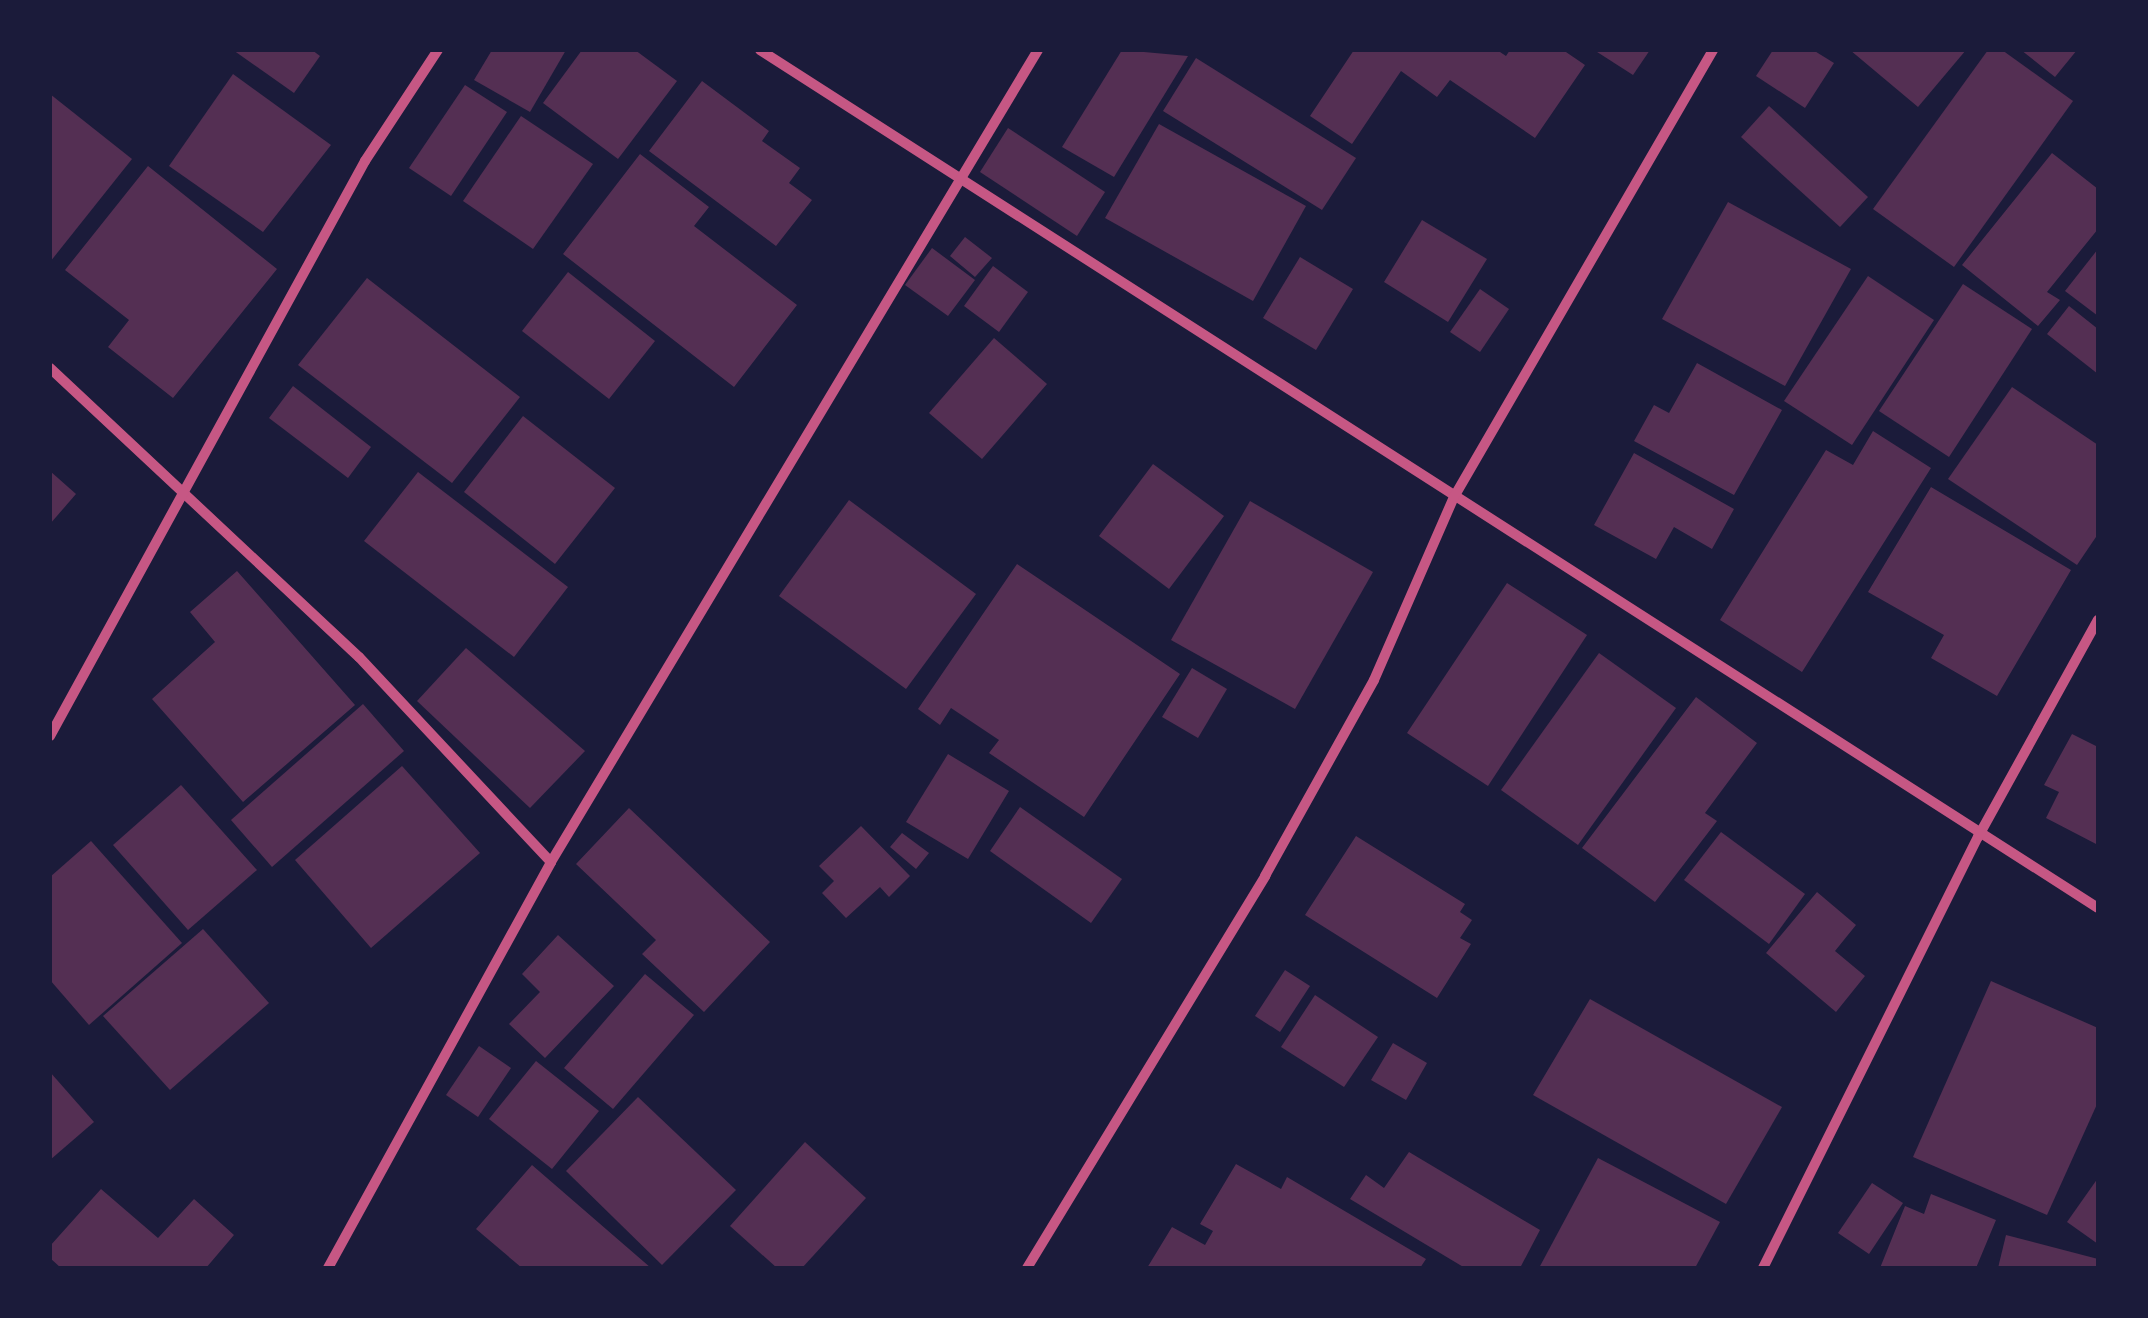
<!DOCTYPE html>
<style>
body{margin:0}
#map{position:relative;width:2148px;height:1318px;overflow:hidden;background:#1b1b3a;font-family:"Fira Sans Condensed",sans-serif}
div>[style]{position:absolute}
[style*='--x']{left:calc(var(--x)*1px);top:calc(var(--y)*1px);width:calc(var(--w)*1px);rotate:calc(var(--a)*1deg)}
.building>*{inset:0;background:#542f53}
.minor>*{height:10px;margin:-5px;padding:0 5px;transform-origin:5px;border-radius:5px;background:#c65784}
span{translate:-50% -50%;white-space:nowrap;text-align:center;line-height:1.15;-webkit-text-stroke:8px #1b1b3a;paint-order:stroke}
.frame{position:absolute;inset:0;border:52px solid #1b1b3a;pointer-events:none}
</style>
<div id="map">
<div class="building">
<i style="clip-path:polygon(233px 50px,312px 50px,320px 56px,294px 93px)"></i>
<i style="clip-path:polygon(492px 50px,566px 50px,530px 112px,474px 80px)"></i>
<i style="clip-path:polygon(582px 50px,635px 50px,677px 81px,618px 159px,543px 103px)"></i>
<i style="clip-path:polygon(1122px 50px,1188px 56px,1114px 177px,1062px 147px)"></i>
<i style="clip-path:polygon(1354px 50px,1497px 50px,1506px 56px,1510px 50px,1563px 50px,1585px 65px,1535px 138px,1450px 80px,1437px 97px,1401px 71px,1352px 144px,1310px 116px)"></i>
<i style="clip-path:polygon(1594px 50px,1650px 50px,1633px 75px)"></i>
<i style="clip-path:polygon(1773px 50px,1813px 50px,1834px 63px,1805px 108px,1756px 76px)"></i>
<i style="clip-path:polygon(1850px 50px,1966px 50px,1918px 107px)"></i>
<i style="clip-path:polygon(1988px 50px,2002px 50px,2073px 101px,1954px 267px,1873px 209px)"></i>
<i style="clip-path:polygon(2021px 50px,2077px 50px,2055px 77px)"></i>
<i style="clip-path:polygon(1196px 58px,1356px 158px,1322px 210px,1163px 111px)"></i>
<i style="clip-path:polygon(233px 74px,331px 145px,263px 232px,169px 166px)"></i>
<i style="clip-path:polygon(702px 81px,769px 131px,762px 141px,800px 168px,789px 183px,812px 200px,776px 246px,649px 151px)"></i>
<i style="clip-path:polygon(465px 85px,507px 112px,451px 196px,409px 168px)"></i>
<i style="clip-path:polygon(50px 94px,132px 159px,50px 262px)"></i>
<i style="clip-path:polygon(1769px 106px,1868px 197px,1840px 227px,1741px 137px)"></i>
<i style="clip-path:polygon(521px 116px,593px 164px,533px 249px,463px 201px)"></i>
<i style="clip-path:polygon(1159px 124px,1306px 206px,1253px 301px,1105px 218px)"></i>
<i style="clip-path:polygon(1008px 128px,1105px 192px,1077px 236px,980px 172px)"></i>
<i style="clip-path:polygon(2052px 153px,2098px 189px,2098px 229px,2047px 292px,2060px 300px,2038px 326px,1962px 265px)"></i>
<i style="clip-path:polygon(640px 154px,709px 207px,694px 226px,797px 305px,734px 387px,563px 254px)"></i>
<i style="clip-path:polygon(148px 166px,277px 269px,173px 398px,108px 347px,129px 320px,65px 270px)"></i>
<i style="clip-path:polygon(1728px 202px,1851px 269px,1785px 386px,1662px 319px)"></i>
<i style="clip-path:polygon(1422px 220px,1487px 259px,1448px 322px,1384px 282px)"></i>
<i style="clip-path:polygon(965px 237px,992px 258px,975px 277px,950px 256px)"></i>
<i style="clip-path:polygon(932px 248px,975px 280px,948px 316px,905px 285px)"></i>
<i style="clip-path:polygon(2098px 249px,2098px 316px,2065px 291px)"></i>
<i style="clip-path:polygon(1300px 257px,1353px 289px,1316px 350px,1263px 318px)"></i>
<i style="clip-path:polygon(993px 266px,1028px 292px,999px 332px,964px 306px)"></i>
<i style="clip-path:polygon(568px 272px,655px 341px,609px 399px,522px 331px)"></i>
<i style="clip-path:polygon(1868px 276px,1934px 320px,1852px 445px,1784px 401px)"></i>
<i style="clip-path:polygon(367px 278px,520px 397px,452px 483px,298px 365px)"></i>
<i style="clip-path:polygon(1963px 284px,2032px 329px,1949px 457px,1879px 411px)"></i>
<i style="clip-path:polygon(1480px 289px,1509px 309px,1480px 352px,1450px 332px)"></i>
<i style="clip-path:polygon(2069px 306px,2098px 329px,2098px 374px,2047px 334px)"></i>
<i style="clip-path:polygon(994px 338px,1047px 384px,982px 459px,929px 413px)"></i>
<i style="clip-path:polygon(1697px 363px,1782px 410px,1734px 495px,1634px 441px,1654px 405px,1669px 413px)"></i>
<i style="clip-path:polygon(293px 386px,371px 447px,348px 478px,269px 418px)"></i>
<i style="clip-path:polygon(2012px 387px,2098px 445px,2098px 534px,2077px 565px,1948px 479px)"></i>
<i style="clip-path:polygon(523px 416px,615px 488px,555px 564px,464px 492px)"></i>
<i style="clip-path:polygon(1873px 431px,1931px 468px,1802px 672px,1720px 620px,1826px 450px,1853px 465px)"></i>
<i style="clip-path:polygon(1634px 453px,1734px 509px,1712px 549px,1674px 527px,1656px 559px,1594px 525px)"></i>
<i style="clip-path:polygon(1153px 464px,1224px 516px,1169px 589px,1099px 536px)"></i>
<i style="clip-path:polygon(50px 471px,76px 494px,50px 524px)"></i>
<i style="clip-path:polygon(418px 472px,568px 587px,514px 657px,364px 541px)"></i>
<i style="clip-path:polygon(1931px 487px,2071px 570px,1997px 696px,1931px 658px,1944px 635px,1868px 592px)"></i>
<i style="clip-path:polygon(849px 500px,976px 594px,906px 689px,779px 596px)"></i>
<i style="clip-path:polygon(1250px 501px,1373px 572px,1295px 709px,1171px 640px)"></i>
<i style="clip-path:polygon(1017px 564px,1180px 674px,1084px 817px,989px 753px,999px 740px,951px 708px,940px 725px,918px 709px)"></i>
<i style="clip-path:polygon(237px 571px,355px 705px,243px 802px,152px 699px,215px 642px,190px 612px)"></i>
<i style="clip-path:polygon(1507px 583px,1587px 635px,1488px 786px,1407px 733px)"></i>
<i style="clip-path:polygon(466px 648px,585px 751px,530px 808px,417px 701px)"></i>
<i style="clip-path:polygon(1599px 653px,1676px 708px,1578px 845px,1501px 790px)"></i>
<i style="clip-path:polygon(1192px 668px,1227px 689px,1198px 738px,1162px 717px)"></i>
<i style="clip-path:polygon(1696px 697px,1757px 743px,1705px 813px,1717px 821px,1655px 902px,1582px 848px)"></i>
<i style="clip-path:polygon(363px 704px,404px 751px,272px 867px,231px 820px)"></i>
<i style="clip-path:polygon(2072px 734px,2098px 747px,2098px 845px,2046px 818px,2059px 792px,2044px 785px)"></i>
<i style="clip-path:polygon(948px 754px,1009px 791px,968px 859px,906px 822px)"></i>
<i style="clip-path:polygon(402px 766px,480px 853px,371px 948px,295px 860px)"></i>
<i style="clip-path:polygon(181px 785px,257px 870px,188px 930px,113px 845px)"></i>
<i style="clip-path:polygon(1020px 807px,1122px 879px,1091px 923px,990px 851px)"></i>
<i style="clip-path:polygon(629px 808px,770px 942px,704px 1012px,642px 954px,656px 940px,576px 864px)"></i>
<i style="clip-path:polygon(861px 826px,910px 876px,889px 897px,880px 887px,846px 918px,822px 893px,834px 881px,819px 866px)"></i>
<i style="clip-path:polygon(1721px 832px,1805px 894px,1769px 944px,1684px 880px)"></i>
<i style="clip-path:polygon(902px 833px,929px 853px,916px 869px,890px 847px)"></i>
<i style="clip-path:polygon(1356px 836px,1465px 904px,1460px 912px,1472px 920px,1460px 938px,1471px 944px,1437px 998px,1305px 915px)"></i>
<i style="clip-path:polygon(91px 841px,182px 943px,89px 1025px,50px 980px,50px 877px)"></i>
<i style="clip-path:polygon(1817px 892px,1856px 925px,1835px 951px,1865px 976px,1836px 1012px,1766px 953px)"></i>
<i style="clip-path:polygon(203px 929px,269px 1003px,170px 1090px,103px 1016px)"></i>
<i style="clip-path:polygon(558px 935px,614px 986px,545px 1058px,509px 1024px,540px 992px,522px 974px)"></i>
<i style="clip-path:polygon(1285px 970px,1310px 986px,1280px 1032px,1255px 1016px)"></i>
<i style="clip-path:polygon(645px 974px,694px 1015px,613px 1109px,564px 1068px)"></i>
<i style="clip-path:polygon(1991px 981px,2098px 1028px,2098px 1102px,2047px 1215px,1913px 1157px)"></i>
<i style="clip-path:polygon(1315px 995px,1378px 1037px,1344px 1087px,1281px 1047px)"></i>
<i style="clip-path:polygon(1590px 999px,1782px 1107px,1726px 1204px,1533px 1095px)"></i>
<i style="clip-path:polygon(1393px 1043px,1427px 1063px,1406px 1100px,1371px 1080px)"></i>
<i style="clip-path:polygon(479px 1046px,511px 1068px,478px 1117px,446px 1095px)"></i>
<i style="clip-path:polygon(536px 1061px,599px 1111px,552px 1169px,489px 1119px)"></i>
<i style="clip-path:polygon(50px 1072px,94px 1122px,50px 1160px)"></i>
<i style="clip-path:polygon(638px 1097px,736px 1190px,662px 1265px,566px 1171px)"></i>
<i style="clip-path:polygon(805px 1142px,866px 1198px,802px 1268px,777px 1268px,730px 1226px)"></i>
<i style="clip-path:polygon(1409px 1152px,1540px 1230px,1520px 1268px,1465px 1268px,1350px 1199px,1366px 1175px,1384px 1188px)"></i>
<i style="clip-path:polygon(1598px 1158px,1720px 1222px,1695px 1268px,1539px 1268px)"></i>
<i style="clip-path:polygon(1236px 1164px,1281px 1189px,1287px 1177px,1426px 1259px,1420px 1268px,1147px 1268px,1172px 1227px,1205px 1245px,1213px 1231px,1200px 1224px)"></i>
<i style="clip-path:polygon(532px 1165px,599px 1223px,651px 1268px,522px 1268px,476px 1229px)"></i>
<i style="clip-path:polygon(2098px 1178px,2098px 1244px,2067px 1222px)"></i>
<i style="clip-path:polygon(1872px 1183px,1903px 1203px,1869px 1254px,1838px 1233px)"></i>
<i style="clip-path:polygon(101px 1189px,158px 1238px,194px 1199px,234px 1235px,206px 1268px,61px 1268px,50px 1258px,50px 1246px)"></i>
<i style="clip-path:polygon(1931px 1194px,1996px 1220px,1976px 1268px,1880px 1268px,1905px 1206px,1924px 1214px)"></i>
<i style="clip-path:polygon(2006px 1235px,2098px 1259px,2098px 1268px,1998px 1268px)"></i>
</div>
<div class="minor">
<i style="--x:760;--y:50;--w:1589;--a:32.67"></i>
<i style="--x:50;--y:368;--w:423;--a:43.1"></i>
<i style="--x:359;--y:657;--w:281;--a:46.9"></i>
<i style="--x:50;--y:736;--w:656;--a:-61.28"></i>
<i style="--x:365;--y:161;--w:133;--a:-56.7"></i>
<i style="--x:328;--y:1268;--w:463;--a:-61.2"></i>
<i style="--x:551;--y:862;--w:947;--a:-59.05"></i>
<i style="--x:1027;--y:1268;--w:459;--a:-58.7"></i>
<i style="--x:1265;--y:876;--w:224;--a:-60.9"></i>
<i style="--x:1374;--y:680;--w:200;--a:-66.4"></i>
<i style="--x:1454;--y:497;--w:517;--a:-59.91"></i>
<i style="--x:1763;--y:1268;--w:482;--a:-63.5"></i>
<i style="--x:1978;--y:837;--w:248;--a:-61.1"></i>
</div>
<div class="frame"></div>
</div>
